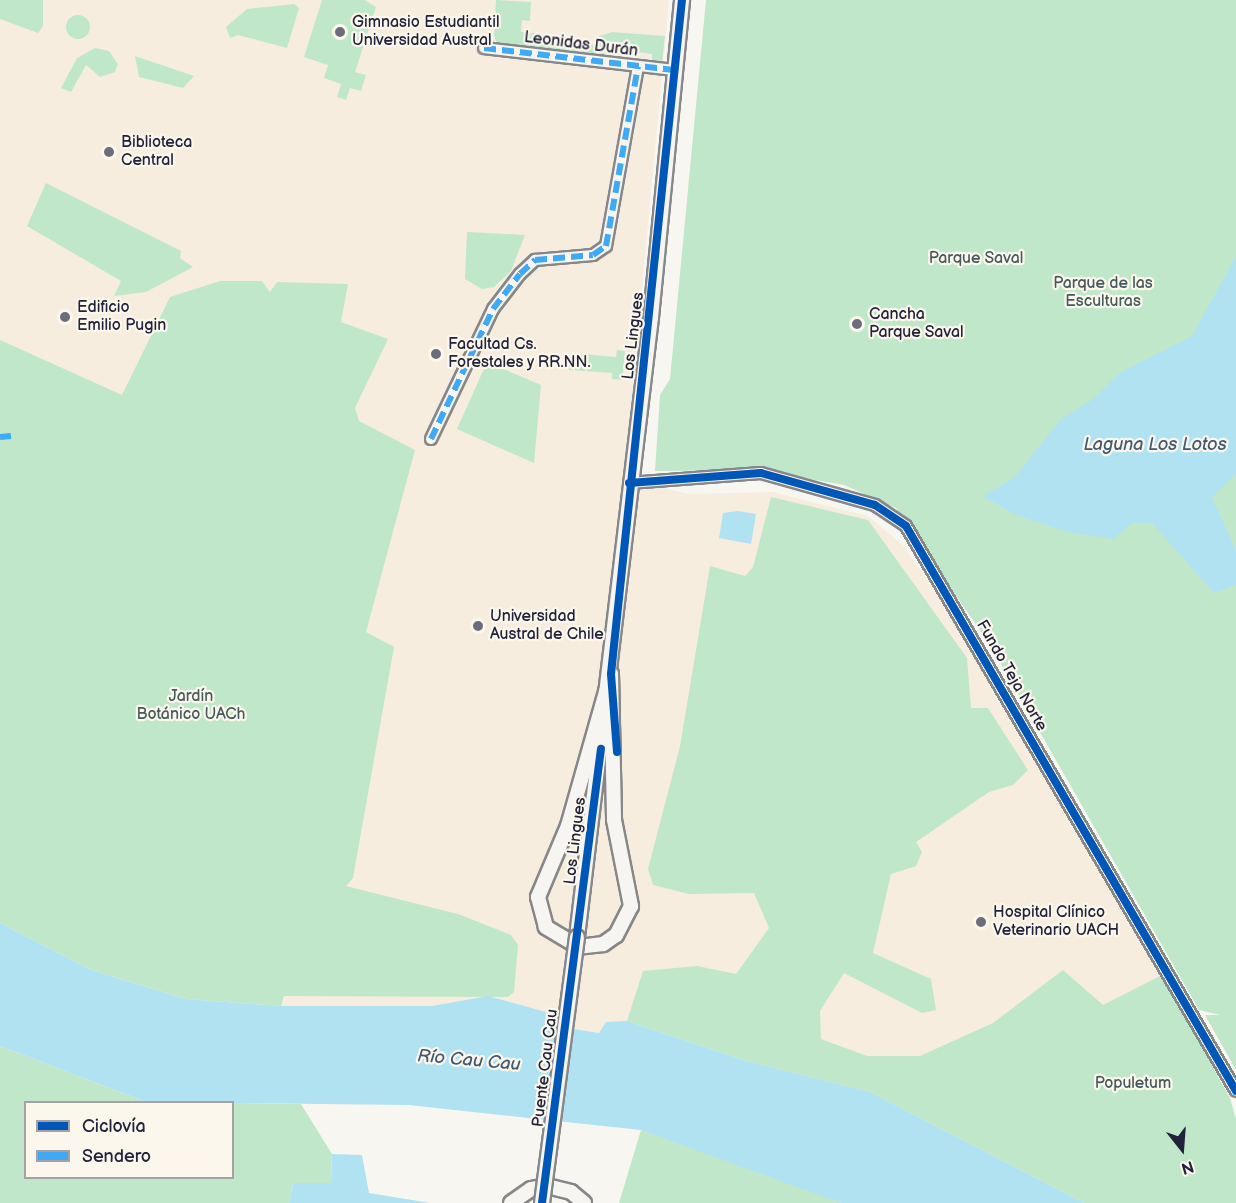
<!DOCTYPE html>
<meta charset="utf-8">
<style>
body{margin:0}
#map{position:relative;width:1236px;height:1203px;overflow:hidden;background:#f8f6f0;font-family:"Balsamiq Sans",sans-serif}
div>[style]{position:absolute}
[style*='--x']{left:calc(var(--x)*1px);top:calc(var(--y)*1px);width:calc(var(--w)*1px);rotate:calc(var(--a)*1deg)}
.built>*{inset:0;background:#f6eddf}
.green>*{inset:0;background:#c0e7ca}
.round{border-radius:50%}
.water>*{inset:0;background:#b0e2f1}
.roads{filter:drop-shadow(2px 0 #878688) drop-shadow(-2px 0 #878688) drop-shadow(0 2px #878688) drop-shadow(0 -2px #878688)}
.minor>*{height:10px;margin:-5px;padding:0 5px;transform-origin:5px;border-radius:5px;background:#f6f5f1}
.secondary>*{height:14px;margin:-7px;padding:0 7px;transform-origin:7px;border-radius:7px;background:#f6f5f1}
.bridges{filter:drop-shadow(2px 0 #878688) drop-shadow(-2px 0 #878688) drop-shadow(0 2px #878688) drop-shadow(0 -2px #878688)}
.secondary-bridge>*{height:14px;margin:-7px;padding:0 7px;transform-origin:7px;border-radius:7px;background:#f6f5f1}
.quiet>*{height:6px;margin-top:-3px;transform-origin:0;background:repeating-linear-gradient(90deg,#3fa9f5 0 12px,transparent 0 18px)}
.cycleway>*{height:8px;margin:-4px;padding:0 4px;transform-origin:4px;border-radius:4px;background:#0057b8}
.dots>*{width:16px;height:16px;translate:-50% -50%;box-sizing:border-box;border:3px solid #fbf7ec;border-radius:50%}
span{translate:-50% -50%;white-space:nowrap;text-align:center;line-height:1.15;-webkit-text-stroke:4.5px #fbf7ec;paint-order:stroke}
.poi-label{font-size:16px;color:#22223b}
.left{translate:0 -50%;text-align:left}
.street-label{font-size:16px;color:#22223b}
.park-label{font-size:16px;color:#445a5c}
.water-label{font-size:18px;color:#435972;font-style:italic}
.legend{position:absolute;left:24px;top:1101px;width:210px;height:78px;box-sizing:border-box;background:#fbf7ec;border:2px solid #a4a2a5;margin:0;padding:8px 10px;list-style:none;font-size:18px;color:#22223b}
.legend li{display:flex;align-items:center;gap:12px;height:30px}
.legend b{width:30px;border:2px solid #a4a2a5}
.north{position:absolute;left:1152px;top:1119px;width:60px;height:60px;-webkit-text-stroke:4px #fbf7ec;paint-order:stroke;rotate:163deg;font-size:16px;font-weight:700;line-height:24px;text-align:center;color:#22223b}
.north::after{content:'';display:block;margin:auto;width:21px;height:27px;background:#22223b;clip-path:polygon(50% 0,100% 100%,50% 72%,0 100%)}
</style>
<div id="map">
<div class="built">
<i style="clip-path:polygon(0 0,669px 0,624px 480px,690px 494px,773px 492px,868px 516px,902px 544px,942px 601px,1206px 1050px,1236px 1119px,1236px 1203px,1084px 1203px,973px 1147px,599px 1033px,555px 1026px,550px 1013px,488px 996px,432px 1006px,281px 1006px,186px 999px,0 923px)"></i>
</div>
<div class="green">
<i style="clip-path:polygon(0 0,43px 0,43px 26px,38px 33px,0 19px)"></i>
<i style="clip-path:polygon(322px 0,365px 0,376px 7px,355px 72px,366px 75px,361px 91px,350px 88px,346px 100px,337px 97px,341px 84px,324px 78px,328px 65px,304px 57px)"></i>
<i style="clip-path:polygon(496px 0,531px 2px,530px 21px,522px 20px,521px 32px,558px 36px,560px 41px,598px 45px,599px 36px,612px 32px,665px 36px,662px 62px,652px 61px,652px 54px,605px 48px,604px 56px,499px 47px,494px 36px)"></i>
<i style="clip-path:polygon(706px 0,1236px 0,1236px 1070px,1205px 1015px,1220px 1015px,1199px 1010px,990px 645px,896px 508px,844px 485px,757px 470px,655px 471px,660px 395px,670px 379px)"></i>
<i style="clip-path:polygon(294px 4px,299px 8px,287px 48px,238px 35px,230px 38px,226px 27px,247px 9px)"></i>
<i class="round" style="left:66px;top:15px;width:24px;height:24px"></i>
<i style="clip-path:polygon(95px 48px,109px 51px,118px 64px,115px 72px,100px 77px,86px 65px,71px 92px,61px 88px,77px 58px)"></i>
<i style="clip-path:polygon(135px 56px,194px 76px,183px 88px,139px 77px)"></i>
<i style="clip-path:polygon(46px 183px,181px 251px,180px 258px,193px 267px,146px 292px,114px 296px,121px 281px,27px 226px)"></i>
<i style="clip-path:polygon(467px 232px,525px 235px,511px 271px,494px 287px,482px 289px,465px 279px)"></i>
<i style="clip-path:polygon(220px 281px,262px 281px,270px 292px,277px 282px,348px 284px,341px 322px,388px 339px,355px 408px,359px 421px,415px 450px,366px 632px,394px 647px,353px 878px,346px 886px,458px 914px,511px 935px,518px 945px,514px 992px,508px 997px,284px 996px,281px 1006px,186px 999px,91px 970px,0 923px,0 340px,122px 395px,170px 297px)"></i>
<i style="clip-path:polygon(617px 350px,625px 351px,622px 380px,612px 379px,612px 373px,569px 370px,571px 353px,616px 357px)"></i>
<i style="clip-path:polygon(487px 362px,541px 385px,534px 463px,457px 429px)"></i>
<i style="clip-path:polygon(771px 497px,868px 520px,967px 658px,971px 708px,988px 708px,1028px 770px,1013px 785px,989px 792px,916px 842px,922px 852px,916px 866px,891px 874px,873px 953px,931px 979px,936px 1010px,922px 1013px,844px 973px,820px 1011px,821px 1039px,867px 1056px,920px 1056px,993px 1023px,1063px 970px,1103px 1005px,1162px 975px,1230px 1098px,1236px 1119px,1236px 1203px,1084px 1203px,870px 1092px,747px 1061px,627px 1021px,643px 971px,697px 966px,736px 974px,769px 928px,754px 893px,689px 894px,653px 885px,648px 869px,680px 746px,710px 566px,745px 576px,753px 567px)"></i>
<i style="clip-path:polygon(0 1046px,146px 1102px,212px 1102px,26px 1102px,26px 1178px,232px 1178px,233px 1103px,301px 1104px,332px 1154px,331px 1183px,293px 1183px,289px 1203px,0 1203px)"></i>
<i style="clip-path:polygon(641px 1130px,771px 1175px,841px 1203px,619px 1203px)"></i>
</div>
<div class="water">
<i style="clip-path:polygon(1236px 256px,1236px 474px,1212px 497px,1236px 550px,1236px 585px,1214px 593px,1152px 523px,1132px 523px,1113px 539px,1067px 532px,1016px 515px,983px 496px,1015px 477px,1061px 419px,1092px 400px,1121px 372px,1192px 336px)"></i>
<i style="clip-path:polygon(738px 511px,756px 514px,751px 544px,719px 538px,723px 513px)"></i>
<i style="clip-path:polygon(0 923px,91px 970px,186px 999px,281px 1006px,432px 1006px,488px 996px,550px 1013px,555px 1026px,599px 1033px,606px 1022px,627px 1021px,747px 1061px,870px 1092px,1084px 1203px,841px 1203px,641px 1130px,409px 1105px,146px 1102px,0 1046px)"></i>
<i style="clip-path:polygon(332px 1154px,362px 1155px,369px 1193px,430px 1203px,289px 1203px,293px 1183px,331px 1183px)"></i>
</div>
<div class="roads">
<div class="minor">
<i style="--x:484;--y:48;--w:191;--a:6.6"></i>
<i style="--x:431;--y:439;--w:144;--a:-64.5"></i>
<i style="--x:493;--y:309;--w:44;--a:-52.4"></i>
<i style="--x:520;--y:274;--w:21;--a:-43"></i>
<i style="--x:535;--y:260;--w:58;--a:-4.9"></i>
<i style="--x:593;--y:255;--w:16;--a:-35"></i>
<i style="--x:606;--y:246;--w:182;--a:-79.9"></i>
<i style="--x:629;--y:483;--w:132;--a:-4.3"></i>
<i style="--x:761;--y:473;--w:118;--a:15.7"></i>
<i style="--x:875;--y:505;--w:37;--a:34"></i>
<i style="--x:906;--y:526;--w:654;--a:59.71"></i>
</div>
<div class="secondary">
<i style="--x:611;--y:674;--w:146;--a:88.8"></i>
<i style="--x:614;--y:820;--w:88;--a:78.8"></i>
<i style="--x:631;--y:906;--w:33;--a:117"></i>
<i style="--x:616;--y:935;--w:16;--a:145"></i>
<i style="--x:603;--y:944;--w:24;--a:173"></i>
<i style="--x:579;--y:947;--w:39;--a:-149"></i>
<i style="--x:546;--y:927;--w:31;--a:-105"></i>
<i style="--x:538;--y:897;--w:77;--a:-67.1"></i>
<i style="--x:568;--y:826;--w:158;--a:-74.2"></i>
<i style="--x:577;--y:937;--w:624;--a:-83.19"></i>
<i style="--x:651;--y:317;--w:319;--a:-84.4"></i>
<i style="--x:511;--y:1203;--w:24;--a:-35"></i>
<i style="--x:531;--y:1189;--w:16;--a:-11"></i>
<i style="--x:547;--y:1186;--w:25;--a:14"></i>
<i style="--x:571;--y:1192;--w:17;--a:40"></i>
</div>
</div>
<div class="bridges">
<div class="secondary-bridge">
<i style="--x:542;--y:1203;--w:268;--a:-82.5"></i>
</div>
</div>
<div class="quiet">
<i style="--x:484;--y:48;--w:191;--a:6.6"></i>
<i style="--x:0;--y:437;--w:11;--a:-5"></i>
<i style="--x:431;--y:439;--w:144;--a:-64.5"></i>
<i style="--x:493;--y:309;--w:44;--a:-52.4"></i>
<i style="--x:520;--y:274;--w:21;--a:-43"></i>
<i style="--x:535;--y:260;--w:58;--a:-4.9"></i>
<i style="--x:593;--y:255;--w:16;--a:-35"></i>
<i style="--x:606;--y:246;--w:182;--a:-79.9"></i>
</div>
<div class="cycleway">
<i style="--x:629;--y:483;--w:132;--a:-4.3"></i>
<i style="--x:761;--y:473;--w:118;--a:15.7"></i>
<i style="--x:875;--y:505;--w:37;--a:34"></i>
<i style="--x:906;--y:526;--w:654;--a:59.71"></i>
<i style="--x:617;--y:752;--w:78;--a:-94.4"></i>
<i style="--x:611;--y:674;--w:678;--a:-83.99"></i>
<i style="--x:542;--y:1203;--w:458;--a:-82.6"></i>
</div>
<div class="dots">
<i style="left:340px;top:32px;background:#6d6c7a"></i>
<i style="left:109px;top:152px;background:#6d6c7a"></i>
<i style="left:65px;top:317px;background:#6d6c7a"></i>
<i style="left:857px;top:324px;background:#6d6c7a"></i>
<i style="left:436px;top:354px;background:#6d6c7a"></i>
<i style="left:478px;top:626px;background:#6d6c7a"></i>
<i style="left:981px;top:922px;background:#6d6c7a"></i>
</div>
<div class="poi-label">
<span class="left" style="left:352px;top:32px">Gimnasio Estudiantil<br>Universidad Austral</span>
<span class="left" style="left:121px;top:152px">Biblioteca<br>Central</span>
<span class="left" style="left:77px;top:317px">Edificio<br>Emilio Pugin</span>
<span class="left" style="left:869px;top:324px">Cancha<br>Parque Saval</span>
<span class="left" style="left:448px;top:354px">Facultad Cs.<br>Forestales y RR.NN.</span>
<span class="left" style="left:490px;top:626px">Universidad<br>Austral de Chile</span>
<span class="left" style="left:993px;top:922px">Hospital Clínico<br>Veterinario UACH</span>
</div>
<div class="street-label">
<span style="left:581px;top:45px;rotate:7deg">Leonidas Durán</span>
<span style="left:634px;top:336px;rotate:-83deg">Los Lingues</span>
<span style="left:1011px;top:676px;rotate:60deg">Fundo Teja Norte</span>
<span style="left:576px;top:841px;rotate:-83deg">Los Lingues</span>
<span style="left:546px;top:1068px;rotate:-83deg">Puente Cau Cau</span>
</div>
<div class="park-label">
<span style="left:976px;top:259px">Parque Saval</span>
<span style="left:1103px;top:293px">Parque de las<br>Esculturas</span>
<span style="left:191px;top:706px">Jardín<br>Botánico UACh</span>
<span style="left:1133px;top:1084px">Populetum</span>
</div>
<div class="water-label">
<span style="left:1155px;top:445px">Laguna Los Lotos</span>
<span style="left:469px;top:1061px;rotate:5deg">Río Cau Cau</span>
</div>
<ul class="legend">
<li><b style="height:8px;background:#0057b8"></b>Ciclovía</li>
<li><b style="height:8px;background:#3fa9f5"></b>Sendero</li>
</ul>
<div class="north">N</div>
</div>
